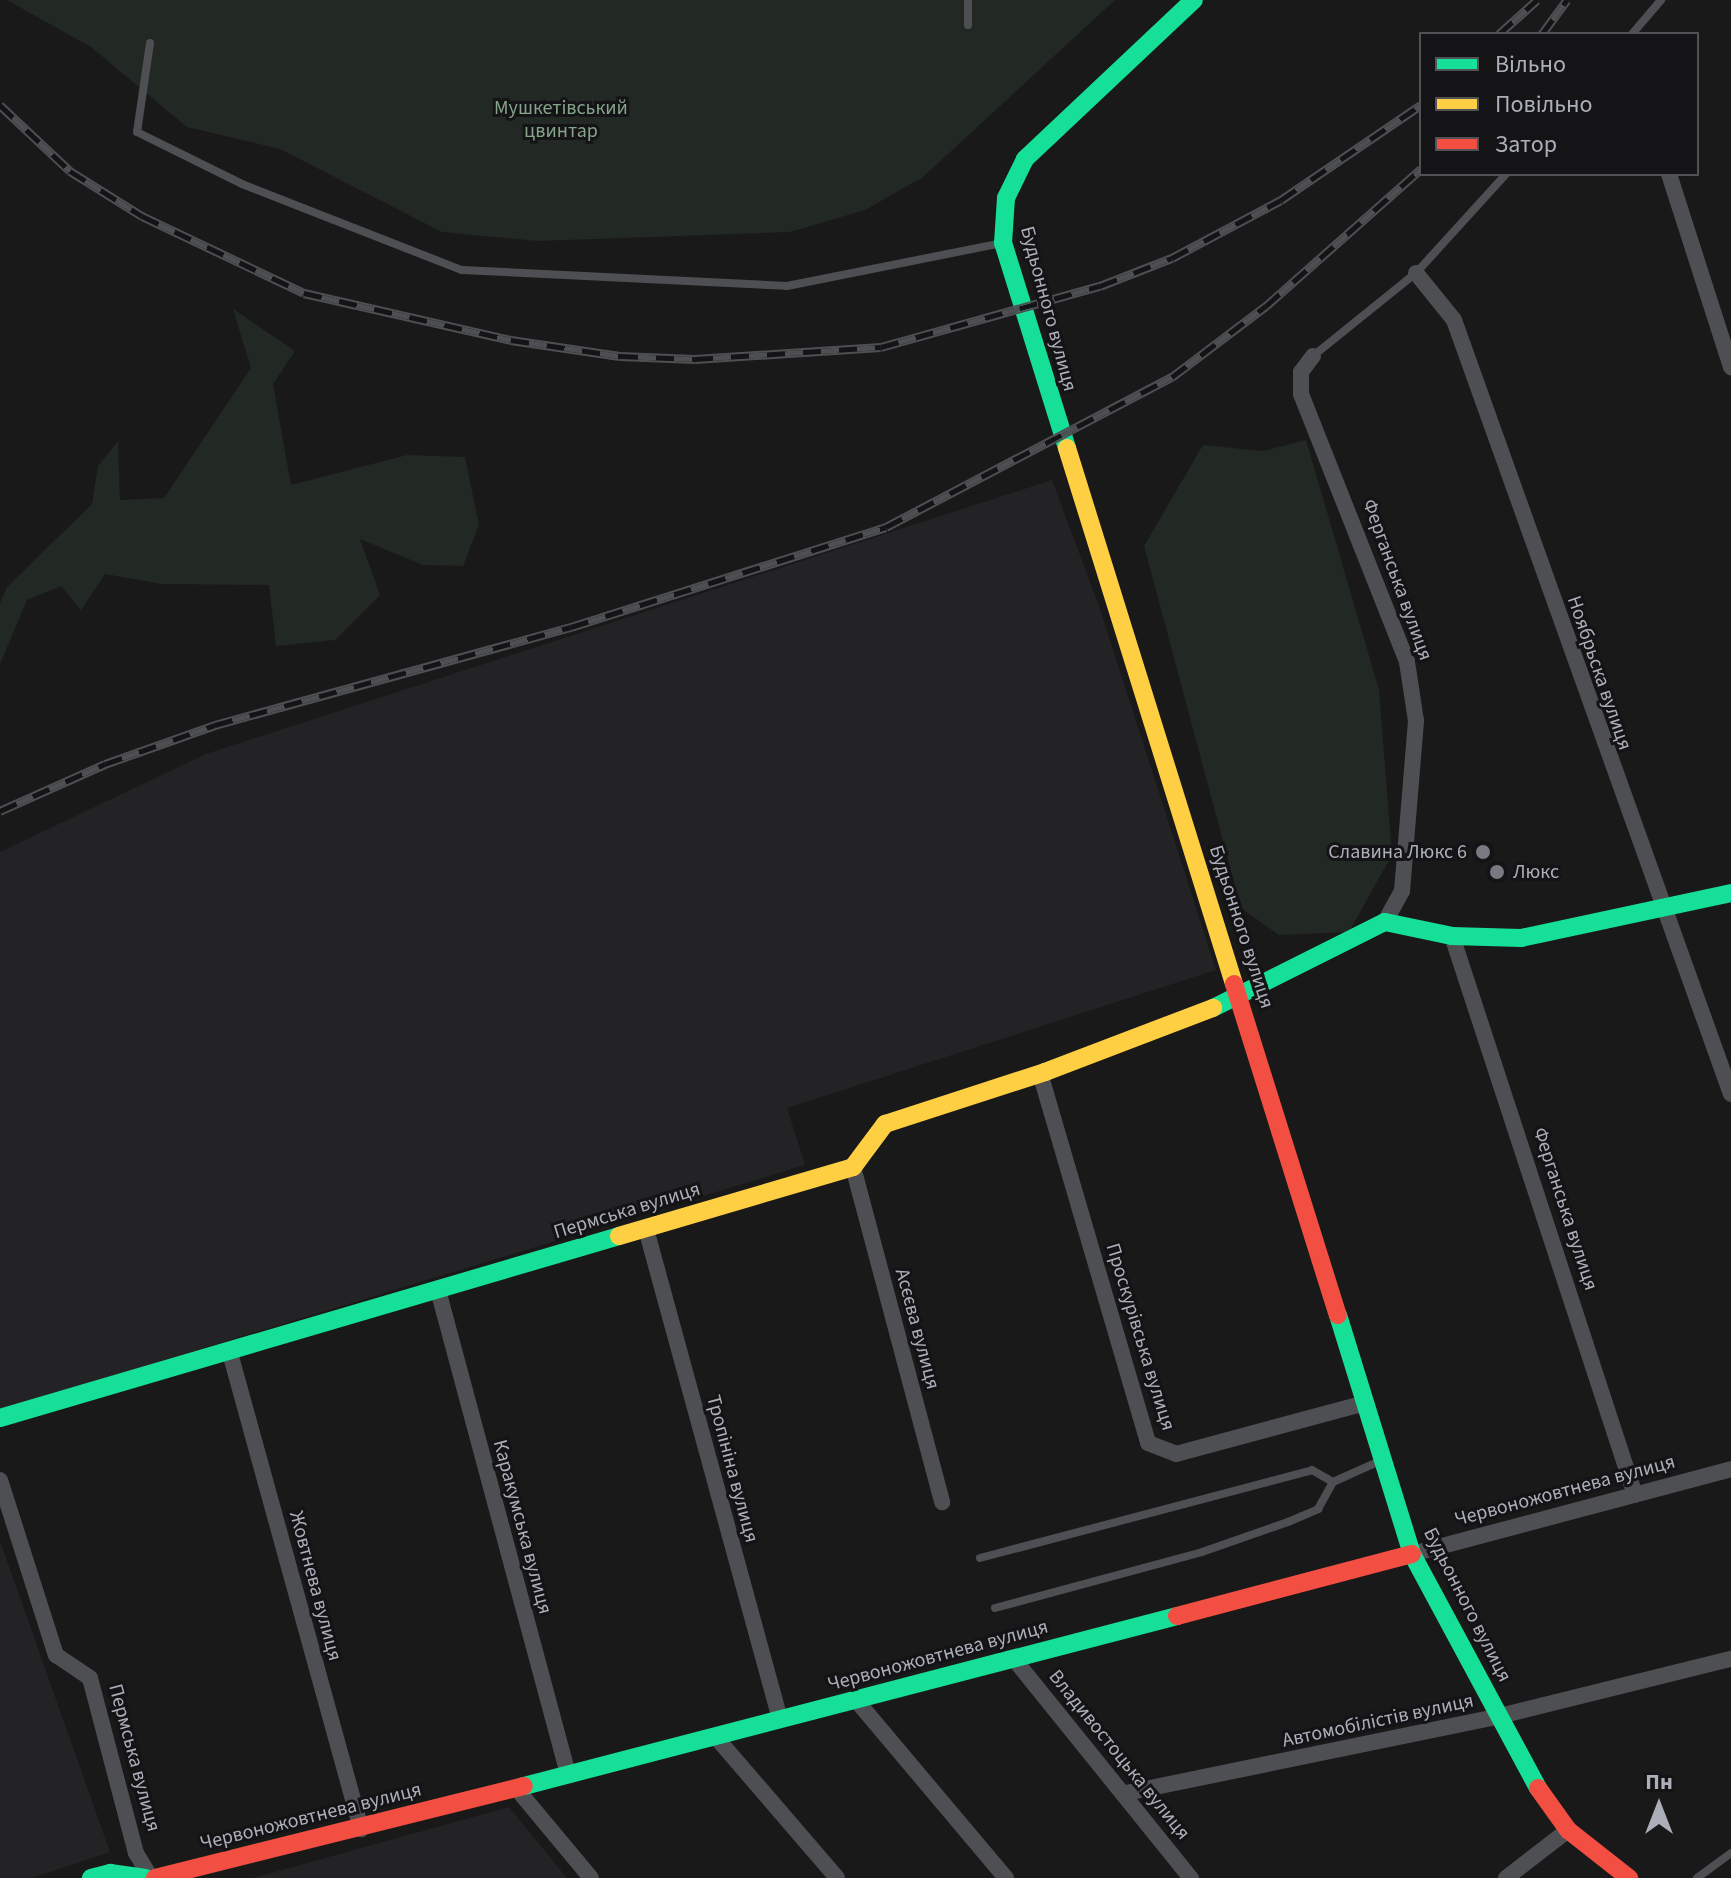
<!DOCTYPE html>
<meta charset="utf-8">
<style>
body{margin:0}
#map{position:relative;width:1731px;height:1878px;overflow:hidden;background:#191919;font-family:"Source Sans 3",sans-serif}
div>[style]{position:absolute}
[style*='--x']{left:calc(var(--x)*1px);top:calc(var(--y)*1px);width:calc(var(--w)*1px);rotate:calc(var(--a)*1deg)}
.built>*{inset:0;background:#232325}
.green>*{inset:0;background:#222823}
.lane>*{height:8px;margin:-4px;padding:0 4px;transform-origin:4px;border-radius:4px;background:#4e4f52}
.street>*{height:16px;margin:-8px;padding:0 8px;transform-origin:8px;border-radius:8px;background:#4e4f52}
.fast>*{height:18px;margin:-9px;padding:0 9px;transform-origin:9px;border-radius:9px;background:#16e098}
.slow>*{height:18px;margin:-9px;padding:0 9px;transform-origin:9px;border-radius:9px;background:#ffcf43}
.jam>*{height:18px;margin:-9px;padding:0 9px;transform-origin:9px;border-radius:9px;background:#f24e42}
.rail>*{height:9px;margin-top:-4.5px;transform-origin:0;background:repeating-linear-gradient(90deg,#141315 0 18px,#4e4f52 0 36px);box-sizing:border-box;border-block:2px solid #4e4f52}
.dots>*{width:22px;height:22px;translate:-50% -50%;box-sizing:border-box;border:4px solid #141315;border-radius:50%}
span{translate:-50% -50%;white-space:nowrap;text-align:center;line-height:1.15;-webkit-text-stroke:6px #141315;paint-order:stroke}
.park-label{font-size:20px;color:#84a389}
.street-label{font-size:20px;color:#acafb9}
.poi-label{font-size:20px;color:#acafb9}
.right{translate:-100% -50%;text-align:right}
.left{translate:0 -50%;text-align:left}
.legend{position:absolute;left:1419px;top:32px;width:280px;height:144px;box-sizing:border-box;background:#141315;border:2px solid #515157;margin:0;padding:10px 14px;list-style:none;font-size:24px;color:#acafb9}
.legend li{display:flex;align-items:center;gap:16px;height:40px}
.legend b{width:40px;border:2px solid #515157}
.north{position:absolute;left:1619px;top:1766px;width:80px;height:80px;-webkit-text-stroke:6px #141315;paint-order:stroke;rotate:0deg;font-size:22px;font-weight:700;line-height:32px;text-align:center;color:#acafb9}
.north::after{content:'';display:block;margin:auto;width:28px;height:36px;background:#acafb9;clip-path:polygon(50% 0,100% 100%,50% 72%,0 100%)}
</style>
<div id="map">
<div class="built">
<i style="clip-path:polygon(1052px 480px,1100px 609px,1216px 970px,787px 1108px,805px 1165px,0 1410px,0 852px,206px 754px)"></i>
<i style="clip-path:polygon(0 1541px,110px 1852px,32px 1878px,0 1878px)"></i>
<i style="clip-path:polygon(509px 1807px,567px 1878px,253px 1878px)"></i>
</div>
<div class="green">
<i style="clip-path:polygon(7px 0,1115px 0,923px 177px,865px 210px,790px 232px,538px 241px,442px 232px,280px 149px,187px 127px,91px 47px)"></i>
<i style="clip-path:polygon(233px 309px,295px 351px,273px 384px,291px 485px,407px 455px,465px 457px,479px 525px,463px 566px,423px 565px,360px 539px,380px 595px,335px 640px,276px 646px,269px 585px,162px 584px,105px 574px,81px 610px,61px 586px,27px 600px,0 664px,0 603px,7px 587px,92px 504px,98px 466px,118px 441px,120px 500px,164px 498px,251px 368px)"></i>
<i style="clip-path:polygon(1306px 440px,1379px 690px,1392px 855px,1349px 932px,1279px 935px,1241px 908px,1144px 546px,1203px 445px,1263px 451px)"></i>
</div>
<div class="lane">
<i style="--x:968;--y:25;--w:25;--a:-90"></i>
<i style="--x:1632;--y:34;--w:45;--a:-49.5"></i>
<i style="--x:150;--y:43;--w:90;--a:98.3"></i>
<i style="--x:137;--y:132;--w:117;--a:26.3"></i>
<i style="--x:242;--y:184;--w:236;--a:21.4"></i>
<i style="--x:462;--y:270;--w:325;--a:2.8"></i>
<i style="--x:787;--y:286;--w:219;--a:-11.3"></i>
<i style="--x:1313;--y:356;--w:132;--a:-38.9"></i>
<i style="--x:1416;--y:273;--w:134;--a:-47.7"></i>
<i style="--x:980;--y:1558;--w:343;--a:-14.8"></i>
<i style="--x:1312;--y:1470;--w:24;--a:30"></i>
<i style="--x:1333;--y:1482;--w:51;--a:-24.1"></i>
<i style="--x:995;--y:1608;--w:214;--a:-15.1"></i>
<i style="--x:1202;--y:1552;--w:91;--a:-19.2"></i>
<i style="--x:1288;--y:1522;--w:33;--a:-23"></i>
<i style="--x:1318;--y:1509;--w:31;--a:-61"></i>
<i style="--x:1697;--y:1878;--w:42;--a:-36.3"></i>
</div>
<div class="street">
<i style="--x:1669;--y:174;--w:203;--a:72.2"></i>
<i style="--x:1416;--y:273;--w:60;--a:51"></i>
<i style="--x:1454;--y:320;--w:822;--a:70.31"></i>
<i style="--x:1313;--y:356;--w:20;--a:127"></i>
<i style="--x:1301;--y:372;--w:22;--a:90"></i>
<i style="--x:1301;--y:394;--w:288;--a:68.4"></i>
<i style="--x:1407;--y:662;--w:60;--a:81.3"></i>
<i style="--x:1416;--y:721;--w:171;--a:94.7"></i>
<i style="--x:1402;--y:891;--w:35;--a:119"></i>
<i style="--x:1452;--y:936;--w:588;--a:71.87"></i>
<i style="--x:1040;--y:1073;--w:385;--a:73.7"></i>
<i style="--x:1148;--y:1443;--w:30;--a:21"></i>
<i style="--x:1176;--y:1454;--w:196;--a:-15.1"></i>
<i style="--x:853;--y:1167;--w:347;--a:75.1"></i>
<i style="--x:646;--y:1229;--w:508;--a:74.71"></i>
<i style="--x:438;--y:1290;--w:501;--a:74.97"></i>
<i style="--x:230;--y:1353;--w:494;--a:74.6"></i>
<i style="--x:0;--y:1480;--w:184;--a:72.3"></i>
<i style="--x:56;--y:1655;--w:41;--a:34.1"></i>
<i style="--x:90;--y:1678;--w:181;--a:75.3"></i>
<i style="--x:136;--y:1853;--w:29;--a:59"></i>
<i style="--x:1412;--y:1554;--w:330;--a:-14.9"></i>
<i style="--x:1014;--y:1659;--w:282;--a:51.1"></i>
<i style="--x:856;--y:1700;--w:233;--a:49.9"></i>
<i style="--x:715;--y:1736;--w:187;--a:49.3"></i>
<i style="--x:516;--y:1788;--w:117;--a:50.2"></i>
<i style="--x:1126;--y:1793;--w:382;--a:-11.6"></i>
<i style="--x:1500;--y:1716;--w:238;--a:-13.9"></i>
<i style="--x:1506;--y:1878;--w:78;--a:-37.7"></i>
</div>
<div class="fast">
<i style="--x:1067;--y:448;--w:215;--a:-107.3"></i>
<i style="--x:1003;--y:243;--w:45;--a:-86.2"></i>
<i style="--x:1006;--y:198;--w:43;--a:-64"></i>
<i style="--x:1025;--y:159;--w:232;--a:-43.3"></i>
<i style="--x:1213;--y:1008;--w:192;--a:-26.6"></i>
<i style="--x:1385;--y:922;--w:68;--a:11.8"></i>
<i style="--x:1452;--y:936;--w:69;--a:1.7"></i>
<i style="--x:1521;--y:938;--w:215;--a:-12.1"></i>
<i style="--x:1338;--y:1315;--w:250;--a:72.8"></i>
<i style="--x:1412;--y:1554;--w:266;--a:61.7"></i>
<i style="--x:0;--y:1418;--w:645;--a:-16.38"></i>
<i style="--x:524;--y:1786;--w:675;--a:-14.59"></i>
<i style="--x:91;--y:1878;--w:20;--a:-15"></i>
<i style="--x:110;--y:1873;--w:36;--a:8"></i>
</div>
<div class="slow">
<i style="--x:1067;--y:448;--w:561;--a:72.69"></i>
<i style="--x:619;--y:1236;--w:244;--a:-16.4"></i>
<i style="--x:853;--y:1167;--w:54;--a:-53.3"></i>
<i style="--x:885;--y:1124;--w:168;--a:-18"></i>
<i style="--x:1045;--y:1072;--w:180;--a:-20.9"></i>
</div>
<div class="jam">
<i style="--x:1234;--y:984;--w:347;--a:72.6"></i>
<i style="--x:1177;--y:1616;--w:243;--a:-14.8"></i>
<i style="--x:1538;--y:1788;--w:52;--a:54.5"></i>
<i style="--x:1568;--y:1830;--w:78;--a:38.2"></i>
<i style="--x:155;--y:1878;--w:380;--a:-14"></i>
</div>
<div class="rail">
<i style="--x:1499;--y:34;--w:51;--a:-41.8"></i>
<i style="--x:1542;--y:34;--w:42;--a:-53.7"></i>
<i style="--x:0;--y:105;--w:96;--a:43.3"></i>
<i style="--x:70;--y:171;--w:85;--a:32"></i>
<i style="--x:142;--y:216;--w:179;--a:25.4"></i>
<i style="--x:304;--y:293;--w:212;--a:12.8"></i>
<i style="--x:511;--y:340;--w:110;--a:8.4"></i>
<i style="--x:620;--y:356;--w:75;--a:2.3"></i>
<i style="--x:695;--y:359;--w:186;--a:-3.7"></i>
<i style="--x:881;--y:347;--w:227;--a:-15.6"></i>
<i style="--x:1100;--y:286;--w:77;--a:-21.3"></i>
<i style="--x:1172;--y:258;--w:123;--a:-28"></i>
<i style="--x:1281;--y:200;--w:169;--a:-34.2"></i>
<i style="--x:0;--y:811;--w:115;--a:-24.1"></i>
<i style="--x:105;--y:764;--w:117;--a:-19.5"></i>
<i style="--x:215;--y:725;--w:369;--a:-15.4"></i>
<i style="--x:571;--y:627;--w:330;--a:-17.6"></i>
<i style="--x:886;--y:527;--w:323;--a:-27.7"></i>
<i style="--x:1172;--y:377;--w:118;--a:-37.1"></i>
<i style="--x:1266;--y:306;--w:207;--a:-41.5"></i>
</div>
<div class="dots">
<i style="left:1483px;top:852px;background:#797a81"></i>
<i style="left:1497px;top:872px;background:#797a81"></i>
</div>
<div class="park-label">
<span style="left:561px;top:120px">Мушкетівський<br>цвинтар</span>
</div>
<div class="street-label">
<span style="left:1048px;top:309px;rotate:75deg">Будьонного вулиця</span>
<span style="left:1397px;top:580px;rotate:70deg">Ферганська вулиця</span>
<span style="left:1599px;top:673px;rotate:71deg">Ноябрьска вулиця</span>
<span style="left:1241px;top:927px;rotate:72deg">Будьонного вулиця</span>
<span style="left:1565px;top:1209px;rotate:72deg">Ферганська вулиця</span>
<span style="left:627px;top:1211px;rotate:-17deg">Пермська вулиця</span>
<span style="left:917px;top:1329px;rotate:75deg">Асєєва вулиця</span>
<span style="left:1140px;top:1337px;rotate:73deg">Проскурівська вулиця</span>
<span style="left:732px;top:1469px;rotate:75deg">Тропініна вулиця</span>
<span style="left:1565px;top:1491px;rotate:-15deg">Червоножовтнева вулиця</span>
<span style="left:522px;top:1527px;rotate:75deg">Каракумська вулиця</span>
<span style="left:315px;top:1586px;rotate:75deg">Жовтнева вулиця</span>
<span style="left:1467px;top:1605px;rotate:63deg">Будьонного вулиця</span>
<span style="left:938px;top:1656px;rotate:-15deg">Червоножовтнева вулиця</span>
<span style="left:1378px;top:1721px;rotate:-12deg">Автомобілістів вулиця</span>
<span style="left:1119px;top:1755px;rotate:51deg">Владивостоцька вулиця</span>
<span style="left:134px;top:1758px;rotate:75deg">Пермська вулиця</span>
<span style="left:311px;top:1817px;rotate:-14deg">Червоножовтнева вулиця</span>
</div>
<div class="poi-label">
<span class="right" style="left:1467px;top:852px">Славина Люкс 6</span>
<span class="left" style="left:1513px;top:872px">Люкс</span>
</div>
<ul class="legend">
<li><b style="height:10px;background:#16e098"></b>Вільно</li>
<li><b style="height:10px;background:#ffcf43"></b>Повільно</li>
<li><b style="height:10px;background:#f24e42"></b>Затор</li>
</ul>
<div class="north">Пн</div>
</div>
